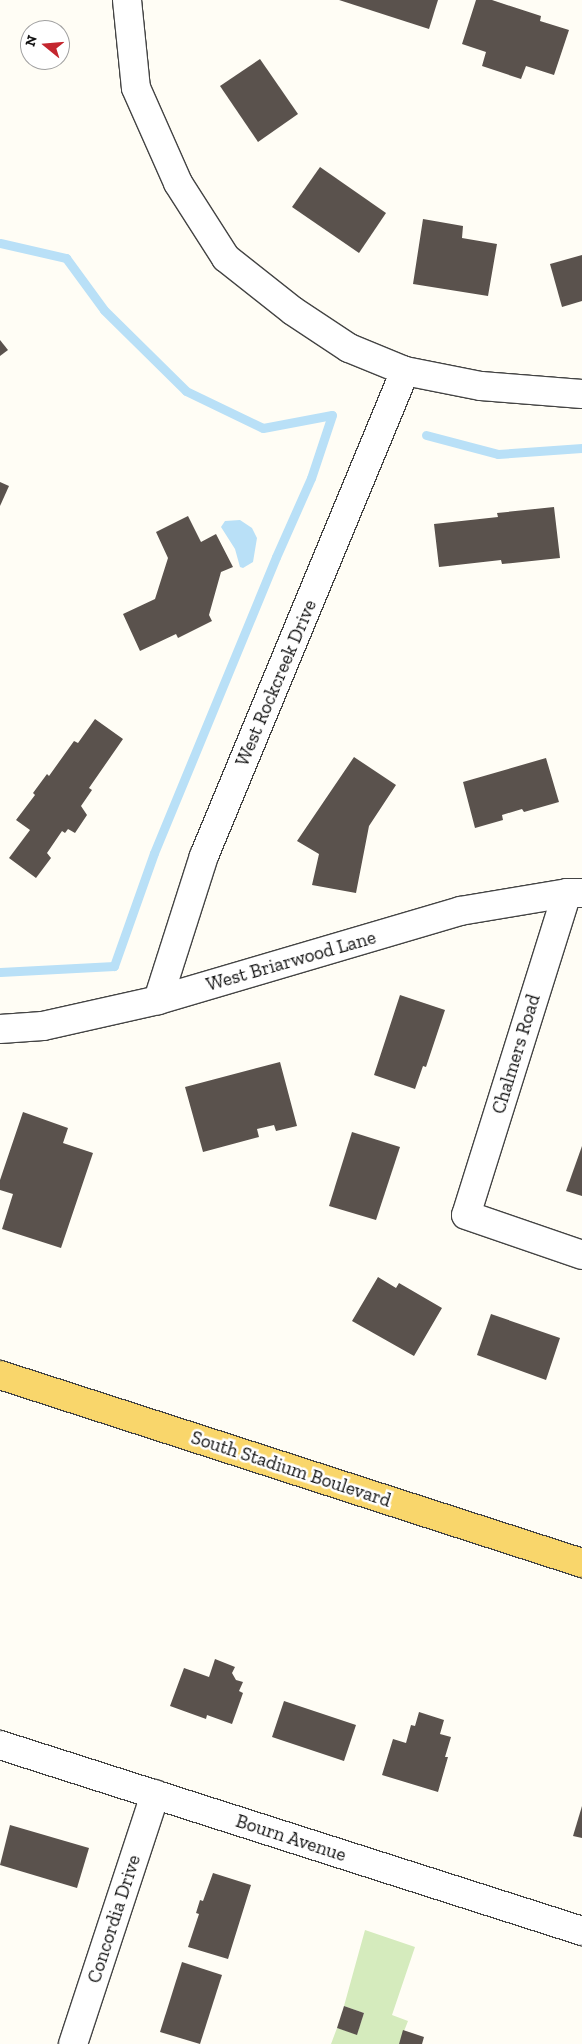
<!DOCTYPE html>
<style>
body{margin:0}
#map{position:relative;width:582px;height:2044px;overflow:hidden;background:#fffdf5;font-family:"Zilla Slab",serif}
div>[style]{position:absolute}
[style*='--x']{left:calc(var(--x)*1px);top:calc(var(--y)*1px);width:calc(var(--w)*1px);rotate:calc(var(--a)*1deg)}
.green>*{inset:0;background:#d5ebbd}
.water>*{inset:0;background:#b9e0f7}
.stream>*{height:9px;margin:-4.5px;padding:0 4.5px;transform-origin:4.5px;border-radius:4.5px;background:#b9e0f7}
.building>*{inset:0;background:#5a524d}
.roads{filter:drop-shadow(1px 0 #444) drop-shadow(-1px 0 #444) drop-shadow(0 1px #444) drop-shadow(0 -1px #444)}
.minor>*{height:28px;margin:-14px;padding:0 14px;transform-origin:14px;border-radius:14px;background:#fff}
.primary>*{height:28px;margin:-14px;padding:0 14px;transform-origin:14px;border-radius:14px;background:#f9d66b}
span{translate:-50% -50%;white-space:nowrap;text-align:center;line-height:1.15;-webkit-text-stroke:5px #fff;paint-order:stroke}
.street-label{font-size:19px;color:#111}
.north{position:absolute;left:20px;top:20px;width:50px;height:50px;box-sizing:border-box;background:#fff;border:1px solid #a0a0a0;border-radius:50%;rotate:287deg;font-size:14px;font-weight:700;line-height:20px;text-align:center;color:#111}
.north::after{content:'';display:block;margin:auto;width:18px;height:22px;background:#c4262e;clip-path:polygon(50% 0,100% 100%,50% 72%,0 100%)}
</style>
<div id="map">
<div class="green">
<i style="clip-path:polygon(365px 1930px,415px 1947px,392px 2015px,408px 2021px,399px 2044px,331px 2044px,337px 2028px,357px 2034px,364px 2013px,344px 2006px)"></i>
</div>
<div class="water">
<i style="clip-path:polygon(240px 520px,252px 528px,257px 538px,253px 562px,243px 568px,240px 567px,235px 549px,221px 527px,225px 521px)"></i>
</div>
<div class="stream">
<i style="--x:0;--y:243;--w:68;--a:12.8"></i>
<i style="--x:66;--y:258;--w:64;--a:53.8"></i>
<i style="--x:104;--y:310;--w:115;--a:44.6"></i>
<i style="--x:186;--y:391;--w:85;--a:25.7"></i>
<i style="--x:263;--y:428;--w:70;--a:-10.7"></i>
<i style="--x:332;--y:415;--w:66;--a:108.4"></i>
<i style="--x:311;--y:478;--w:86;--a:113.9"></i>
<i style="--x:276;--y:557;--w:320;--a:112.4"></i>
<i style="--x:154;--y:853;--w:120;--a:109.5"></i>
<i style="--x:114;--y:966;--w:114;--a:177"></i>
<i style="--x:426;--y:435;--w:74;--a:14.8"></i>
<i style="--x:498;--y:454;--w:84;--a:-4.1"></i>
</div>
<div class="building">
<i style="clip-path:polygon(339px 0,438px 0,429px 29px)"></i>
<i style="clip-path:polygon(476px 0,492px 0,541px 16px,540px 21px,569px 30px,554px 75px,526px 66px,521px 79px,482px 66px,486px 52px,462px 44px)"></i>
<i style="clip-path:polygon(260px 59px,298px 114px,258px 142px,220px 86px)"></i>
<i style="clip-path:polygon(320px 167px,386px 213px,359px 253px,292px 207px)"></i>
<i style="clip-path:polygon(423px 219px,463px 226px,462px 238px,497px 244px,488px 296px,413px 284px)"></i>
<i style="clip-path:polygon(582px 255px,582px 301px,562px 307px,550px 264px)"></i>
<i style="clip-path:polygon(0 340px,8px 350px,0 356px)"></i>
<i style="clip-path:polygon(0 482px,9px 486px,0 506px)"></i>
<i style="clip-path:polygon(554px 507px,560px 558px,502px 564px,501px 560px,439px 567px,434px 524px,498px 517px,497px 513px)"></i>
<i style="clip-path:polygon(188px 516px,201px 542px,216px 534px,233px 567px,221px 572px,209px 615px,212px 621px,178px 638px,176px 634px,140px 651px,123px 614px,155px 599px,168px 558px,156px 532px)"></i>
<i style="clip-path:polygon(95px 719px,123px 739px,89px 788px,92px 790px,81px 806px,87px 815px,75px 833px,68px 829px,65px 833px,62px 831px,47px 853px,51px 858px,36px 878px,9px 858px,30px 830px,16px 820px,35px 795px,33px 793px,47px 774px,49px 776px,74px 741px,78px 743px)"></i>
<i style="clip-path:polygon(354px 757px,396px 785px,369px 826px,356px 893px,312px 885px,319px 854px,297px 841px)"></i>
<i style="clip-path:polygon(546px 758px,559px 802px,524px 812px,522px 809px,502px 815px,503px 820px,475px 828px,463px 782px)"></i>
<i style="clip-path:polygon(400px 995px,445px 1010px,426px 1067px,423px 1066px,415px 1089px,374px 1075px)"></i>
<i style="clip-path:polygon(280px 1062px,297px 1126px,276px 1131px,274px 1125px,257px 1129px,259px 1137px,203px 1152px,185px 1087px)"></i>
<i style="clip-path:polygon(23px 1112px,68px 1128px,63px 1143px,93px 1153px,61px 1248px,2px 1229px,13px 1194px,0 1190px,0 1180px)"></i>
<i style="clip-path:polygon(352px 1132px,400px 1147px,376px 1220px,329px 1206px)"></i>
<i style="clip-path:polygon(582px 1146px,582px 1196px,566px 1191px)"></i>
<i style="clip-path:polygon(378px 1277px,396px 1288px,399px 1283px,442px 1308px,414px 1356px,352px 1321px)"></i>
<i style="clip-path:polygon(491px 1314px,560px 1338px,546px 1380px,477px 1355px)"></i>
<i style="clip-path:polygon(215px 1659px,235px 1667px,232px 1673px,236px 1680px,243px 1682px,239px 1691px,243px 1693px,232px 1724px,207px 1715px,206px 1719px,170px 1706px,184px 1668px,209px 1677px)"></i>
<i style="clip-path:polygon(284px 1701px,356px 1725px,344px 1761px,272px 1737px)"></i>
<i style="clip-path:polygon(419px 1712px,444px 1720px,440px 1734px,451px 1737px,445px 1757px,448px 1757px,438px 1792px,382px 1775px,393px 1739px,406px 1743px,411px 1725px,415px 1726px)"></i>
<i style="clip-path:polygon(582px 1806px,582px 1838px,573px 1836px)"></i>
<i style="clip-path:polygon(10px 1825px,89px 1848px,77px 1888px,0 1865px)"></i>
<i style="clip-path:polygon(213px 1873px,251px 1885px,228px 1959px,188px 1947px,199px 1914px,196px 1913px,200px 1900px,203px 1901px)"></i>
<i style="clip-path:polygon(182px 1962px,222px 1975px,200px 2044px,160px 2032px)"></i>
<i style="clip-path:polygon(344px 2006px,364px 2013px,357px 2035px,337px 2028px)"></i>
<i style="clip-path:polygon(403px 2030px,424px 2037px,422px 2044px,399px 2044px)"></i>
</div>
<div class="roads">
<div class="minor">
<i style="--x:127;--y:0;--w:88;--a:84.2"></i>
<i style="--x:136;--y:88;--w:104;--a:66.1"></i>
<i style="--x:178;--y:183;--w:89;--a:57.4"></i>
<i style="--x:226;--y:258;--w:85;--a:38.3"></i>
<i style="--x:293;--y:311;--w:67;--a:33.5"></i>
<i style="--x:349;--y:348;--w:61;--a:22.3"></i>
<i style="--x:405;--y:371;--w:77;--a:11.2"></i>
<i style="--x:481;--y:386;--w:101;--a:4.5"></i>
<i style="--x:567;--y:893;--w:337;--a:107.4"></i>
<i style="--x:466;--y:1215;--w:123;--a:19"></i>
<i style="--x:158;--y:1000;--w:151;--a:-72.3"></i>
<i style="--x:204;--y:856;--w:525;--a:-67.49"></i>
<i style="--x:0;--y:1029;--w:43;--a:-4"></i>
<i style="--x:43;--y:1026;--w:118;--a:-12.7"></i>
<i style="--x:158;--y:1000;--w:315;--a:-16.4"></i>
<i style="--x:460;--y:911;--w:109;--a:-9.5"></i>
<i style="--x:567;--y:893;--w:15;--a:0"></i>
<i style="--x:0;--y:1745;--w:611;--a:17.72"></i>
<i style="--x:73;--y:2044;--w:263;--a:-71.8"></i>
</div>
<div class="primary">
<i style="--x:0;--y:1375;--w:612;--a:17.9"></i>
</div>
</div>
<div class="street-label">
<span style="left:276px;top:683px;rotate:-67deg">West Rockcreek Drive</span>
<span style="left:291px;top:961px;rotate:-16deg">West Briarwood Lane</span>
<span style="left:516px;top:1054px;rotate:-73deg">Chalmers Road</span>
<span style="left:291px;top:1469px;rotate:18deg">South Stadium Boulevard</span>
<span style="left:291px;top:1838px;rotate:18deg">Bourn Avenue</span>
<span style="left:114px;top:1919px;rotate:-72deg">Concordia Drive</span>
</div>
<div class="north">N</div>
</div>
